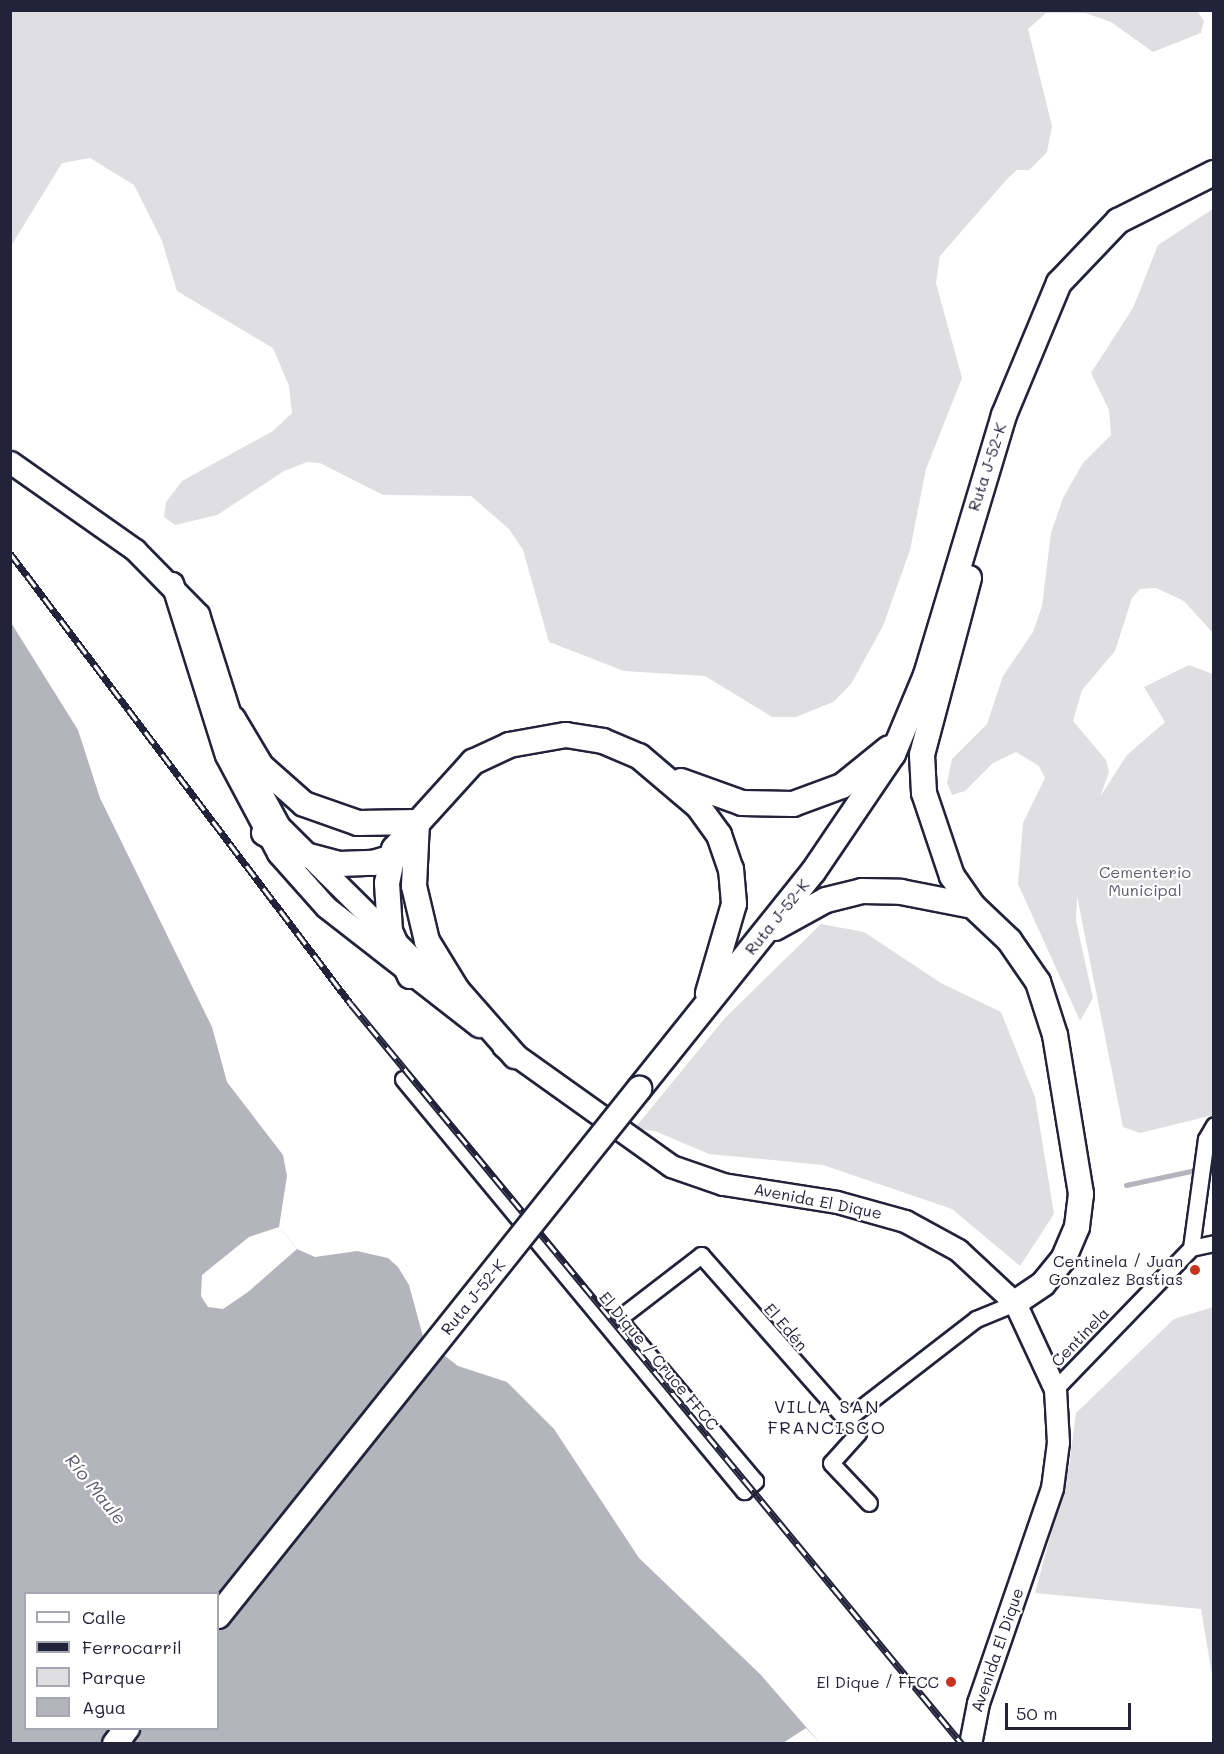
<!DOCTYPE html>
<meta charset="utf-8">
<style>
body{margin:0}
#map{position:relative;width:1224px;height:1754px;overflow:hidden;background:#fff;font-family:Mali,sans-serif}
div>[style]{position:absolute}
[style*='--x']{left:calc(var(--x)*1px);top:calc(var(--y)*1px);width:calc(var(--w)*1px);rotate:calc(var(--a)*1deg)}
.green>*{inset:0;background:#dfdfe2}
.water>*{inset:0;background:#b4b4bc}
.pier>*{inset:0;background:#fff}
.stream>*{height:5px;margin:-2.5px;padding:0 2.5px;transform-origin:2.5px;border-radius:2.5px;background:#b4b4bc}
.roads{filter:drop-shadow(2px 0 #22223b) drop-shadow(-2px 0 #22223b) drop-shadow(0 2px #22223b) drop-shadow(0 -2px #22223b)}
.street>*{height:15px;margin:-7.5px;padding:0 7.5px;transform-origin:7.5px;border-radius:7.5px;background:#fff}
.secondary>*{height:21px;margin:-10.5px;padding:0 10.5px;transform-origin:10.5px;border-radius:10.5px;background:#fff}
.primary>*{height:24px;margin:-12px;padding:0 12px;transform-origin:12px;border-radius:12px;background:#fff}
.rail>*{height:7px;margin-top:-3.5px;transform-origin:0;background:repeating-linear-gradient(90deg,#fff 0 14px,#22223b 0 28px);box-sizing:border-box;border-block:2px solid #22223b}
.bridges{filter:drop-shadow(2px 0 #22223b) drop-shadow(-2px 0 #22223b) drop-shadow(0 2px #22223b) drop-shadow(0 -2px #22223b)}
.primary-bridge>*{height:24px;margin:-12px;padding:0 12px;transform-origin:12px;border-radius:12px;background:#fff}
.dots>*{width:16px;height:16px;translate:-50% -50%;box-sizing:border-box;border:3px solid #fff;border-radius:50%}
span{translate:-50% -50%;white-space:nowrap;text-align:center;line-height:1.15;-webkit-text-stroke:4.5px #fff;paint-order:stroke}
.street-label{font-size:16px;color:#22223b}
.park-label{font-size:16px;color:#5b5b6d}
.poi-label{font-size:16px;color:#22223b}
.right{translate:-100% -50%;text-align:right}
.neighbourhood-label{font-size:18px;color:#22223b;letter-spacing:1.5px}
.water-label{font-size:18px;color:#5c5c6f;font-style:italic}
.frame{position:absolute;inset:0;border:12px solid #22223b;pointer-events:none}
.legend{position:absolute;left:24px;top:1592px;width:195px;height:138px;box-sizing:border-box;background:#fff;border:2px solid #a7a7b1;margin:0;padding:8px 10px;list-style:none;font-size:18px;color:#22223b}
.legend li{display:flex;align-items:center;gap:12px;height:30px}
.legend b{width:30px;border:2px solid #a7a7b1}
.scale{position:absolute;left:1005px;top:1703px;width:126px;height:27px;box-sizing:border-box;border:3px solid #22223b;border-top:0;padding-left:8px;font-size:18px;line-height:21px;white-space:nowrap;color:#22223b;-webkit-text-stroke:4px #fff;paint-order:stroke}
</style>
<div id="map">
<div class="green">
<i style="clip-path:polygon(1197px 10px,1204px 21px,1201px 33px,1153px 52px,1111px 22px,1085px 13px,1046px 13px,1028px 29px,1052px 126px,1047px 152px,1029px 170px,1017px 170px,1007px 179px,940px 256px,936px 283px,962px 378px,926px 469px,910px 550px,883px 626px,851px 684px,833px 702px,796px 717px,772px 717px,705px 676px,624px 671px,549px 642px,523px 550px,509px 529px,471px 496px,383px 495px,320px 463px,307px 462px,284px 471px,217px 515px,175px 525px,164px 517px,166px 502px,182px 481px,273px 431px,292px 413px,289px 386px,273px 348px,177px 291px,162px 241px,134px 185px,90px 158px,62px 163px,11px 246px,11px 11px)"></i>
<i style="clip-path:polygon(1213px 209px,1213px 633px,1184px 601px,1156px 588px,1140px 589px,1132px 598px,1115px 651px,1082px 690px,1073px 721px,1106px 760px,1109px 772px,1100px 797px,1127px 755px,1165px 722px,1144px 687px,1189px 665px,1213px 674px,1213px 1115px,1140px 1133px,1123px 1127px,1077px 896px,1076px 921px,1093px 998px,1080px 1021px,1018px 884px,1023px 823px,1045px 778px,1039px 766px,1016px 752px,993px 763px,965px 791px,952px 795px,947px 783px,952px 759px,987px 724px,1003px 676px,1033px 632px,1042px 606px,1051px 533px,1063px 498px,1083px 463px,1111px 435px,1109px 410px,1091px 373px,1133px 308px,1158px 245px)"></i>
<i style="clip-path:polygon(821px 924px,864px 932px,941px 983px,1001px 1012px,1035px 1097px,1054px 1214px,1020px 1266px,952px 1209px,823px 1165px,709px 1154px,655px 1131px,634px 1129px,725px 1018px)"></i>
<i style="clip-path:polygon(1213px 1307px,1213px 1681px,1201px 1609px,1035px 1593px,1069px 1466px,1076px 1413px,1174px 1319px)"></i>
</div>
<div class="water">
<i style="clip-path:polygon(evenodd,10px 621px,78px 730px,100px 798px,212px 1027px,227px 1082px,283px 1155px,287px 1176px,279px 1227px,297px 1249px,315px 1257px,357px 1251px,388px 1258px,398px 1267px,409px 1285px,424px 1340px,458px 1366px,507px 1382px,554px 1429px,639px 1558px,761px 1675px,820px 1743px,11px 1743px,10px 621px,26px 1594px,218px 1594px,218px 1728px,26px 1728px,26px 1594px)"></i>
</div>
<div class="pier">
<i style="clip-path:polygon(279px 1227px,297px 1249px,248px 1292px,223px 1309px,208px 1307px,201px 1296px,202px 1275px,249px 1237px)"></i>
<i style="clip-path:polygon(806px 1728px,820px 1743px,783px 1743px)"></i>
</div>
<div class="stream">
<i style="--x:1126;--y:1185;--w:90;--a:-12.2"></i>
</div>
<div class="roads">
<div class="street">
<i style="--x:403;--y:1079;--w:535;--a:50.39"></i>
<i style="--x:744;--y:1491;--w:15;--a:-42"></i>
<i style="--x:755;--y:1481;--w:212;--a:-130.2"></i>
<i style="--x:1191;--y:1248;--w:110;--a:-82.2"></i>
<i style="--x:1206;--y:1139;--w:16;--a:-60"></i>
<i style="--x:609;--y:1318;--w:9;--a:6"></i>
<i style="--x:618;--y:1319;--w:105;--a:-37.6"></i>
<i style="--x:701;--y:1255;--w:237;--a:48.6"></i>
<i style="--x:858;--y:1433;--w:40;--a:132"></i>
<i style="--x:831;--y:1463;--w:55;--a:46.5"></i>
<i style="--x:1055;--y:1389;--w:196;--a:-46"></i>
<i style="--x:1191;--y:1248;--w:24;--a:-12"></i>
<i style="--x:844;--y:1421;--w:167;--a:-37.7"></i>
<i style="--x:976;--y:1319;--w:42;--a:-22.3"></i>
</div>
<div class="secondary">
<i style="--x:10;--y:462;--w:153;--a:35.1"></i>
<i style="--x:135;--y:550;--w:90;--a:45.5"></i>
<i style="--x:198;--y:614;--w:158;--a:72.4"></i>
<i style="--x:246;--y:765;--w:69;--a:61.6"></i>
<i style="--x:279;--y:826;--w:228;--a:44.8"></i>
<i style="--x:172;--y:583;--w:180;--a:72.6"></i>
<i style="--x:226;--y:755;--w:111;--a:62"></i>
<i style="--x:278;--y:853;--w:72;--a:48.4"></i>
<i style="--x:326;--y:907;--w:194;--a:37.9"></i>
<i style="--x:503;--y:1046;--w:206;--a:35.5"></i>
<i style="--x:671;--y:1166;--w:55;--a:19.1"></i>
<i style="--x:723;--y:1184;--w:115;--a:9"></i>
<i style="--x:837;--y:1202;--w:71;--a:15.6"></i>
<i style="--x:905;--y:1221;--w:60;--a:28.7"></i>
<i style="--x:958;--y:1250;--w:78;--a:42.9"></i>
<i style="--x:1015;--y:1303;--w:95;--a:65.1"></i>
<i style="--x:1055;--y:1389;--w:53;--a:86.8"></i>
<i style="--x:1058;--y:1442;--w:46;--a:97.4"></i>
<i style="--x:1052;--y:1488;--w:227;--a:109"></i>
<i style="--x:978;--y:1703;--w:42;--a:101"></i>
</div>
<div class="primary">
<i style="--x:969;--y:578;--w:183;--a:104.9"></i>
<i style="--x:922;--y:755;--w:38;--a:87"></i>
<i style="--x:924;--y:793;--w:88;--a:71.4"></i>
<i style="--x:952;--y:876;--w:37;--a:55"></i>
<i style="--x:973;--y:906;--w:50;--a:43.4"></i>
<i style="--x:1009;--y:940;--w:51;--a:55.4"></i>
<i style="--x:1038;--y:982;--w:56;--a:72.2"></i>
<i style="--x:1055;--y:1035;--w:161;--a:80.7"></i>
<i style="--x:1081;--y:1194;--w:33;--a:97"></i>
<i style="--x:1077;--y:1227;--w:34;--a:113"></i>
<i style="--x:1064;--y:1258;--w:33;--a:129"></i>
<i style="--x:1043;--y:1284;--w:34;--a:146"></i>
<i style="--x:233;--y:719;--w:55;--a:59.2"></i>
<i style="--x:261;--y:766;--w:57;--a:41.5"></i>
<i style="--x:304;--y:804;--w:57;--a:19.4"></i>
<i style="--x:358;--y:823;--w:59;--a:-1"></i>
<i style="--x:681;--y:781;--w:65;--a:19.8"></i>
<i style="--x:742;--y:803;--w:51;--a:1.1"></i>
<i style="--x:793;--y:804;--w:52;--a:-20.2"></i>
<i style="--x:842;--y:786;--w:60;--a:-39"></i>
<i style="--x:417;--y:822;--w:64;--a:92.7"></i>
<i style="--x:414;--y:886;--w:57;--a:76.7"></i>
<i style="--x:427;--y:941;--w:57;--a:58.5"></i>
<i style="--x:457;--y:990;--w:88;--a:48.7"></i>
<i style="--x:264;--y:833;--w:43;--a:28.9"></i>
<i style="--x:302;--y:854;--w:38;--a:15"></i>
<i style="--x:339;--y:864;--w:34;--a:-2"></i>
<i style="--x:373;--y:863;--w:31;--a:-17"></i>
<i style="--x:775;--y:928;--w:58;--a:-28.8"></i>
<i style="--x:826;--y:900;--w:37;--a:-14"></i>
<i style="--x:862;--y:891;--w:39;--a:1"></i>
<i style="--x:901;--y:892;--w:73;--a:11"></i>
<i style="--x:410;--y:976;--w:49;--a:-114"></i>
<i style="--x:390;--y:931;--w:48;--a:-93.6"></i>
<i style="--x:387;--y:883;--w:35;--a:-78"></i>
<i style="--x:394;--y:849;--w:118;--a:-47.8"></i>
<i style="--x:473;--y:762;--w:40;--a:-25"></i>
<i style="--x:509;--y:745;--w:58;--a:-10"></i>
<i style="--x:566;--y:735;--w:37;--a:9"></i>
<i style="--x:603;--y:741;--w:39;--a:23"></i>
<i style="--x:639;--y:756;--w:77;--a:40.3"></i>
<i style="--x:698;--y:806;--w:36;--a:54"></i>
<i style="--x:719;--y:835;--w:36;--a:71"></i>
<i style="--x:731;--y:869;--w:35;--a:85"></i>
<i style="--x:734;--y:904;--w:93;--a:106.3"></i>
<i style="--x:639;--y:1089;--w:278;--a:-51.3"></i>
<i style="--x:813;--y:872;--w:143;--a:-55.9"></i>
<i style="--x:893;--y:754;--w:86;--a:-67.3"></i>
<i style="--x:926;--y:675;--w:271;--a:-73.3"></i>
<i style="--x:1004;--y:415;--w:143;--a:-67.4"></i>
<i style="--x:1059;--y:283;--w:86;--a:-46.4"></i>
<i style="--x:1118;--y:221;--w:107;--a:-26.6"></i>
<i style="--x:115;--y:1744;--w:20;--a:-53"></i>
</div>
</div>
<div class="rail">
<i style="--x:10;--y:553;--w:565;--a:52.91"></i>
<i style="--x:351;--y:1004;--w:960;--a:50.45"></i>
</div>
<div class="bridges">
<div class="primary-bridge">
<i style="--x:218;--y:1616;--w:675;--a:-51.38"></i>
</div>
</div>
<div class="dots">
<i style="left:1195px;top:1270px;background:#c8321e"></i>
<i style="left:951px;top:1682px;background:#c8321e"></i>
</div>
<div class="street-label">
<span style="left:987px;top:467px;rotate:-72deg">Ruta J-52-K</span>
<span style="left:777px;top:917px;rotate:-51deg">Ruta J-52-K</span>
<span style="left:818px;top:1201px;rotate:11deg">Avenida El Dique</span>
<span style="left:473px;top:1297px;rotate:-51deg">Ruta J-52-K</span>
<span style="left:786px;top:1327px;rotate:49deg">El Edén</span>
<span style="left:1080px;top:1337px;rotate:-46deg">Centinela</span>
<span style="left:659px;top:1361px;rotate:50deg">El Dique / Cruce FFCC</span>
<span style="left:997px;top:1650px;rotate:-71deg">Avenida El Dique</span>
</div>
<div class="park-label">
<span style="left:1145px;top:881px">Cementerio<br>Municipal</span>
</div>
<div class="poi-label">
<span class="right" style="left:1183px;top:1270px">Centinela / Juan<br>Gonzalez Bastias</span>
<span class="right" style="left:939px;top:1682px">El Dique / FFCC</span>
</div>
<div class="neighbourhood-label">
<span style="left:827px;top:1417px">VILLA SAN<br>FRANCISCO</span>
</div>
<div class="water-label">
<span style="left:96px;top:1489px;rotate:51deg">Río Maule</span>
</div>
<div class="frame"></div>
<ul class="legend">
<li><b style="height:8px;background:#fff"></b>Calle</li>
<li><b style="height:8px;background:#22223b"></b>Ferrocarril</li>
<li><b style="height:16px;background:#dfdfe2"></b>Parque</li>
<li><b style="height:16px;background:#b4b4bc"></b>Agua</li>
</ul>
<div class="scale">50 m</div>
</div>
